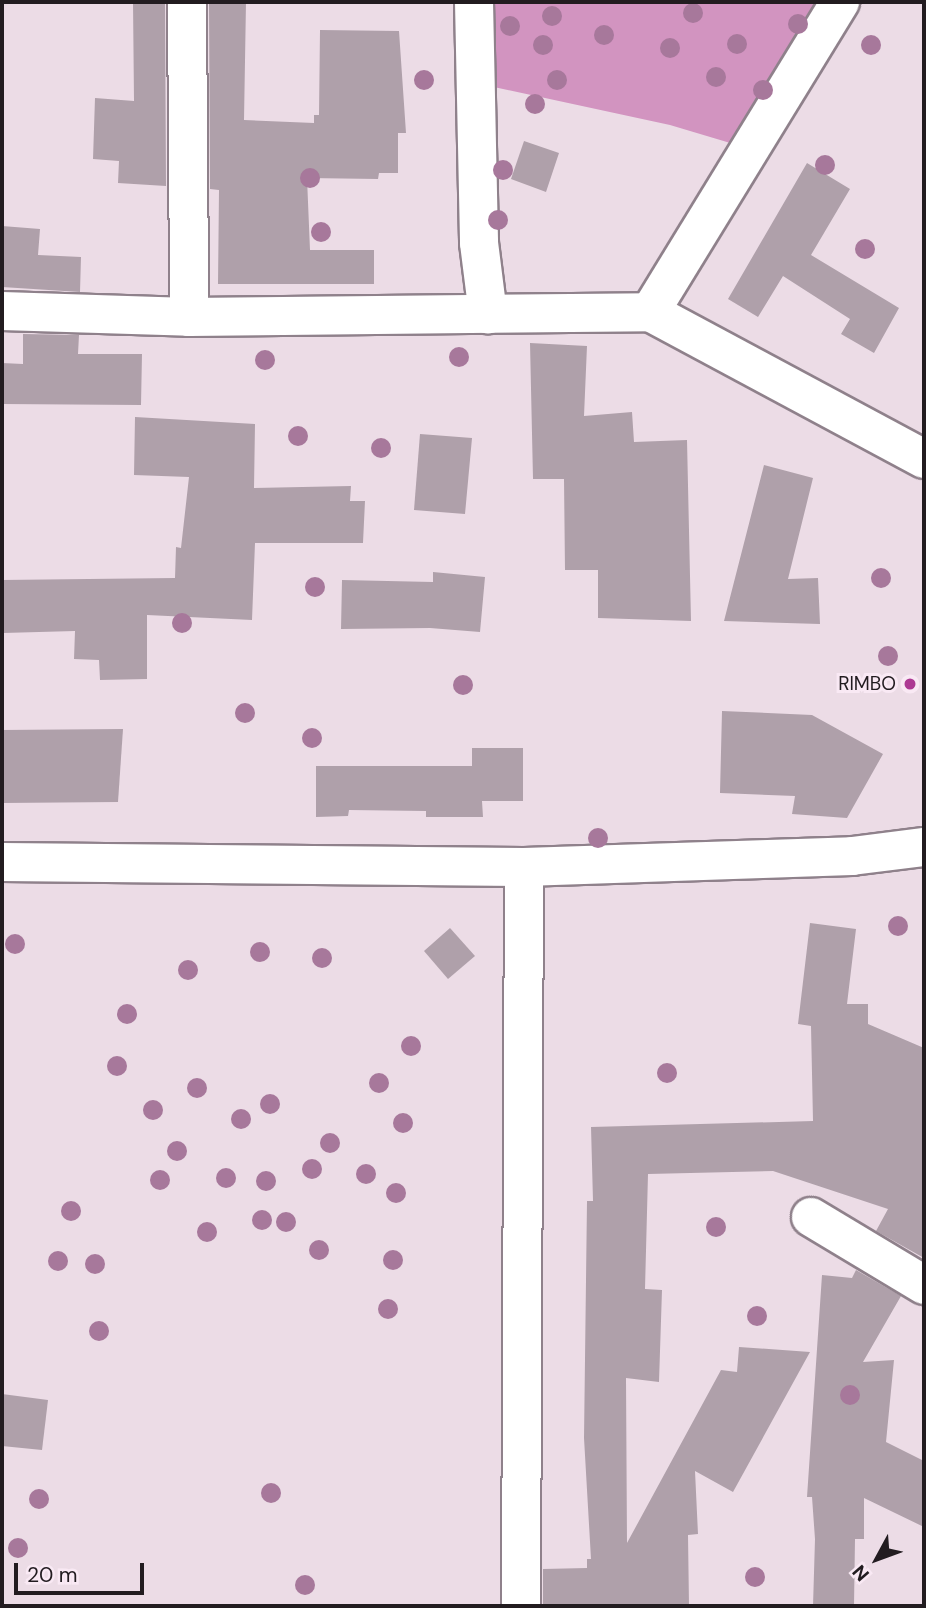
<!DOCTYPE html>
<style>
body{margin:0}
#map{position:relative;width:926px;height:1608px;overflow:hidden;background:#ecdce6;font-family:"DM Sans",sans-serif}
div>[style]{position:absolute}
[style*='--x']{left:calc(var(--x)*1px);top:calc(var(--y)*1px);width:calc(var(--w)*1px);rotate:calc(var(--a)*1deg)}
.forest>*{inset:0;background:#d294c0}
.building>*{inset:0;background:#afa0aa}
.roads{filter:drop-shadow(2px 0 #8f818b) drop-shadow(-2px 0 #8f818b) drop-shadow(0 2px #8f818b) drop-shadow(0 -2px #8f818b)}
.street>*{height:38px;margin:-19px;padding:0 19px;transform-origin:19px;border-radius:19px;background:#fff}
.trees>*{width:20px;height:20px;margin:-10px;border-radius:50%;background:#a7789b}
.dots>*{width:19px;height:19px;translate:-50% -50%;box-sizing:border-box;border:4px solid #f9e9f4;border-radius:50%}
span{translate:-50% -50%;white-space:nowrap;text-align:center;line-height:1.15;-webkit-text-stroke:6px #f9e9f4;paint-order:stroke}
.poi-label{font-size:19px;color:#221c20}
.right{translate:-100% -50%;text-align:right}
.frame{position:absolute;inset:0;border:4px solid #221c20;pointer-events:none}
.north{position:absolute;left:842px;top:1524px;width:70px;height:70px;-webkit-text-stroke:5px #f9e9f4;paint-order:stroke;rotate:229deg;font-size:19px;font-weight:700;line-height:28px;text-align:center;color:#221c20}
.north::after{content:'';display:block;margin:auto;width:24px;height:32px;background:#221c20;clip-path:polygon(50% 0,100% 100%,50% 72%,0 100%)}
.scale{position:absolute;left:14px;top:1563px;width:130px;height:32px;box-sizing:border-box;border:4px solid #221c20;border-top:0;padding-left:9px;font-size:21px;line-height:24px;white-space:nowrap;color:#221c20;-webkit-text-stroke:5px #f9e9f4;paint-order:stroke}
</style>
<div id="map">
<div class="forest">
<i style="clip-path:polygon(469px 2px,840px 2px,747px 148px,670px 125px,466px 81px)"></i>
</div>
<div class="building">
<i style="clip-path:polygon(133px 2px,165px 2px,166px 186px,118px 183px,119px 161px,93px 159px,95px 98px,134px 101px)"></i>
<i style="clip-path:polygon(209px 2px,246px 2px,244px 120px,314px 123px,314px 115px,319px 115px,320px 30px,399px 31px,406px 133px,398px 133px,398px 173px,379px 173px,378px 179px,307px 178px,310px 250px,374px 250px,374px 284px,218px 284px,219px 190px,210px 189px)"></i>
<i style="clip-path:polygon(524px 141px,559px 153px,546px 192px,511px 179px)"></i>
<i style="clip-path:polygon(807px 163px,850px 189px,811px 255px,899px 308px,874px 353px,841px 334px,850px 319px,783px 276px,758px 317px,728px 299px)"></i>
<i style="clip-path:polygon(2px 226px,40px 229px,38px 255px,81px 257px,80px 292px,2px 287px)"></i>
<i style="clip-path:polygon(23px 334px,79px 335px,78px 354px,142px 354px,141px 405px,2px 404px,2px 363px,23px 364px)"></i>
<i style="clip-path:polygon(530px 343px,587px 346px,584px 416px,632px 412px,634px 442px,687px 440px,691px 621px,598px 618px,598px 570px,565px 570px,564px 479px,533px 479px)"></i>
<i style="clip-path:polygon(135px 417px,255px 424px,254px 488px,351px 486px,350px 501px,365px 501px,363px 543px,255px 543px,252px 620px,147px 615px,147px 679px,100px 680px,99px 660px,74px 659px,75px 631px,3px 633px,2px 580px,175px 578px,176px 547px,181px 548px,189px 477px,134px 475px)"></i>
<i style="clip-path:polygon(420px 434px,472px 438px,465px 514px,414px 510px)"></i>
<i style="clip-path:polygon(764px 465px,813px 478px,788px 579px,818px 578px,820px 624px,724px 621px)"></i>
<i style="clip-path:polygon(433px 572px,485px 577px,480px 632px,430px 628px,341px 629px,342px 580px,433px 582px)"></i>
<i style="clip-path:polygon(722px 711px,812px 715px,883px 754px,847px 818px,792px 814px,795px 796px,720px 793px)"></i>
<i style="clip-path:polygon(123px 729px,118px 802px,2px 803px,2px 730px)"></i>
<i style="clip-path:polygon(472px 748px,523px 748px,523px 801px,482px 801px,483px 817px,426px 817px,426px 811px,349px 810px,348px 816px,316px 817px,316px 766px,472px 766px)"></i>
<i style="clip-path:polygon(810px 923px,856px 929px,847px 1004px,868px 1004px,868px 1024px,924px 1048px,924px 1258px,876px 1231px,888px 1209px,773px 1171px,648px 1174px,645px 1289px,662px 1290px,659px 1382px,626px 1378px,627px 1543px,721px 1370px,737px 1372px,739px 1347px,810px 1352px,733px 1492px,695px 1471px,698px 1534px,688px 1535px,689px 1606px,543px 1606px,543px 1569px,587px 1568px,587px 1559px,591px 1559px,584px 1438px,587px 1201px,593px 1201px,591px 1127px,813px 1121px,811px 1026px,798px 1024px)"></i>
<i style="clip-path:polygon(450px 928px,475px 956px,448px 979px,424px 951px)"></i>
<i style="clip-path:polygon(856px 1270px,901px 1296px,863px 1362px,894px 1360px,886px 1442px,924px 1461px,924px 1527px,864px 1498px,864px 1539px,855px 1539px,854px 1606px,813px 1606px,815px 1539px,812px 1497px,807px 1497px,822px 1275px,852px 1278px)"></i>
<i style="clip-path:polygon(2px 1394px,48px 1400px,42px 1450px,2px 1446px)"></i>
</div>
<div class="roads">
<div class="street">
<i style="--x:187;--y:2;--w:315;--a:89.6"></i>
<i style="--x:474;--y:2;--w:241;--a:88.8"></i>
<i style="--x:479;--y:243;--w:72;--a:82.8"></i>
<i style="--x:2;--y:311;--w:187;--a:1.8"></i>
<i style="--x:189;--y:317;--w:461;--a:-0.6"></i>
<i style="--x:650;--y:312;--w:311;--a:28.2"></i>
<i style="--x:650;--y:312;--w:364;--a:-58.5"></i>
<i style="--x:2;--y:862;--w:522;--a:0.55"></i>
<i style="--x:524;--y:867;--w:328;--a:-1.9"></i>
<i style="--x:852;--y:856;--w:73;--a:-7.1"></i>
<i style="--x:811;--y:1217;--w:132;--a:31"></i>
<i style="--x:521;--y:1606;--w:739;--a:-89.77"></i>
</div>
</div>
<div class="trees">
<i style="left:693px;top:13px"></i>
<i style="left:552px;top:16px"></i>
<i style="left:798px;top:24px"></i>
<i style="left:510px;top:26px"></i>
<i style="left:604px;top:35px"></i>
<i style="left:737px;top:44px"></i>
<i style="left:543px;top:45px"></i>
<i style="left:871px;top:45px"></i>
<i style="left:670px;top:48px"></i>
<i style="left:716px;top:77px"></i>
<i style="left:424px;top:80px"></i>
<i style="left:557px;top:80px"></i>
<i style="left:763px;top:90px"></i>
<i style="left:535px;top:104px"></i>
<i style="left:825px;top:165px"></i>
<i style="left:503px;top:170px"></i>
<i style="left:310px;top:178px"></i>
<i style="left:498px;top:220px"></i>
<i style="left:321px;top:232px"></i>
<i style="left:865px;top:249px"></i>
<i style="left:459px;top:357px"></i>
<i style="left:265px;top:360px"></i>
<i style="left:298px;top:436px"></i>
<i style="left:381px;top:448px"></i>
<i style="left:881px;top:578px"></i>
<i style="left:315px;top:587px"></i>
<i style="left:182px;top:623px"></i>
<i style="left:888px;top:656px"></i>
<i style="left:463px;top:685px"></i>
<i style="left:245px;top:713px"></i>
<i style="left:312px;top:738px"></i>
<i style="left:598px;top:838px"></i>
<i style="left:898px;top:926px"></i>
<i style="left:15px;top:944px"></i>
<i style="left:260px;top:952px"></i>
<i style="left:322px;top:958px"></i>
<i style="left:188px;top:970px"></i>
<i style="left:127px;top:1014px"></i>
<i style="left:411px;top:1046px"></i>
<i style="left:117px;top:1066px"></i>
<i style="left:667px;top:1073px"></i>
<i style="left:379px;top:1083px"></i>
<i style="left:197px;top:1088px"></i>
<i style="left:270px;top:1104px"></i>
<i style="left:153px;top:1110px"></i>
<i style="left:241px;top:1119px"></i>
<i style="left:403px;top:1123px"></i>
<i style="left:330px;top:1143px"></i>
<i style="left:177px;top:1151px"></i>
<i style="left:312px;top:1169px"></i>
<i style="left:366px;top:1174px"></i>
<i style="left:226px;top:1178px"></i>
<i style="left:160px;top:1180px"></i>
<i style="left:266px;top:1181px"></i>
<i style="left:396px;top:1193px"></i>
<i style="left:71px;top:1211px"></i>
<i style="left:262px;top:1220px"></i>
<i style="left:286px;top:1222px"></i>
<i style="left:716px;top:1227px"></i>
<i style="left:207px;top:1232px"></i>
<i style="left:319px;top:1250px"></i>
<i style="left:393px;top:1260px"></i>
<i style="left:58px;top:1261px"></i>
<i style="left:95px;top:1264px"></i>
<i style="left:388px;top:1309px"></i>
<i style="left:757px;top:1316px"></i>
<i style="left:99px;top:1331px"></i>
<i style="left:850px;top:1395px"></i>
<i style="left:271px;top:1493px"></i>
<i style="left:39px;top:1499px"></i>
<i style="left:18px;top:1548px"></i>
<i style="left:755px;top:1577px"></i>
<i style="left:305px;top:1585px"></i>
</div>
<div class="dots">
<i style="left:910px;top:684px;background:#ad3993"></i>
</div>
<div class="poi-label">
<span class="right" style="left:896px;top:684px">RIMBO</span>
</div>
<div class="frame"></div>
<div class="north">N</div>
<div class="scale">20 m</div>
</div>
